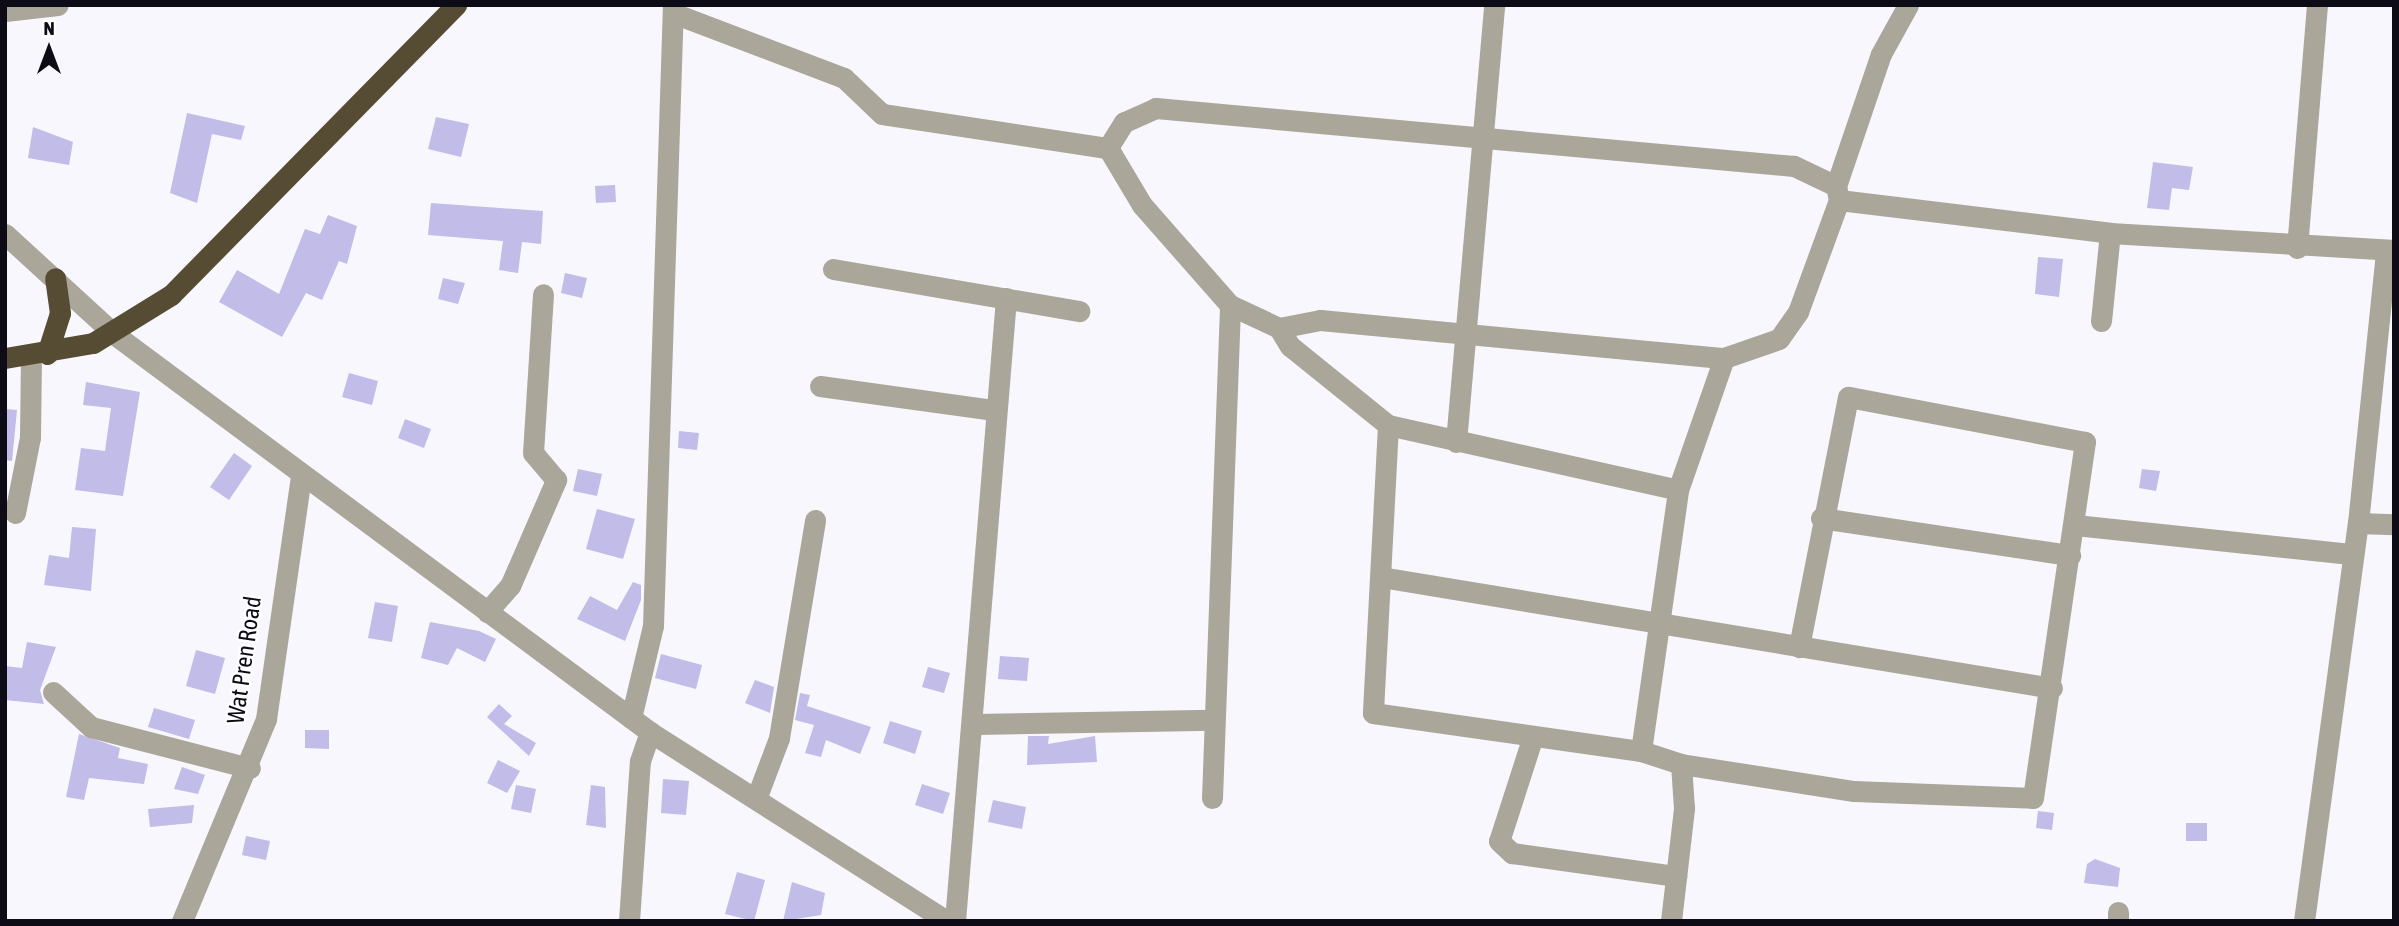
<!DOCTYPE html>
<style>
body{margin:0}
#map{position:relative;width:2399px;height:926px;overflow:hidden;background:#f7f7fd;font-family:"Asap Condensed",sans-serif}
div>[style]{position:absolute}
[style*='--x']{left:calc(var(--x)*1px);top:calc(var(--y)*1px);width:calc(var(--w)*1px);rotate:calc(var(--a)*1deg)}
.building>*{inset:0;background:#c1bce8}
.minor>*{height:21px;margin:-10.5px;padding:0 10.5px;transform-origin:10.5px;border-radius:10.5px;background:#aba69a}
.highway>*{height:21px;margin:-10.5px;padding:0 10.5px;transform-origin:10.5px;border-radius:10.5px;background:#564c33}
span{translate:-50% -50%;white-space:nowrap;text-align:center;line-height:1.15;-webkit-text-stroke:5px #fff;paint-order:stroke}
.street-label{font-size:24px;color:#0d0b15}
.frame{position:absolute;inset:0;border:7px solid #0d0b15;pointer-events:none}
.north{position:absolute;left:14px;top:14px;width:70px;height:70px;-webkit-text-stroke:5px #fff;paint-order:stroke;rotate:0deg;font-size:19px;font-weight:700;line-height:28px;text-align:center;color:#0d0b15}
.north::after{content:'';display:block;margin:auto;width:24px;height:32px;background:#0d0b15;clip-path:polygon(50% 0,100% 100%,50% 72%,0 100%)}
</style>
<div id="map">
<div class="building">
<i style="clip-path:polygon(187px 113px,245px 126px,241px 140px,212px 134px,197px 203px,170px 193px)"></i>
<i style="clip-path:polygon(436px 117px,469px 124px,461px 157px,428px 149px)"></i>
<i style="clip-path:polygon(33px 127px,73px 142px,69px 165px,28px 158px)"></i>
<i style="clip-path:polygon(2153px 162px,2193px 167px,2189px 190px,2172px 188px,2169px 210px,2147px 208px)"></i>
<i style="clip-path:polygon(615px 185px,616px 202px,596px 203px,595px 186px)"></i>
<i style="clip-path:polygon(431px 203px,543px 211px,541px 244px,522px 242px,518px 273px,499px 270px,503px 241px,428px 235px)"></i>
<i style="clip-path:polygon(328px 215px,357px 226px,347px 264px,339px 261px,322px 300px,306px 293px,282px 337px,219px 302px,237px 270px,279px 294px,305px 229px,320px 234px)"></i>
<i style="clip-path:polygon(2038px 257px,2063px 259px,2059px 297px,2035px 294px)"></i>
<i style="clip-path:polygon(565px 273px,587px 278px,582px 298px,561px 293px)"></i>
<i style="clip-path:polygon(443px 278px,465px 283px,458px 304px,438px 299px)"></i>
<i style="clip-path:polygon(349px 373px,378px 381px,372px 405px,342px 397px)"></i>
<i style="clip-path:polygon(86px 382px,140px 392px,123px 496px,75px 490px,81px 448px,105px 451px,111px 408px,83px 405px)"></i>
<i style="clip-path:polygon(5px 409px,17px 410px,12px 461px,5px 460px)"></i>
<i style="clip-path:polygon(405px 419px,431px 429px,424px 448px,398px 438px)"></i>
<i style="clip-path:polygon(679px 431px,699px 433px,697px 450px,678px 448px)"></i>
<i style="clip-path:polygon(234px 453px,252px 466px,229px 500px,210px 487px)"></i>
<i style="clip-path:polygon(578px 469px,602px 474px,597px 496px,573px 491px)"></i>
<i style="clip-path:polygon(2142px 469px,2160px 471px,2156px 491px,2139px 488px)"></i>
<i style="clip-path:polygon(597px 509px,635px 519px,623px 559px,586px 549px)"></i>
<i style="clip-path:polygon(72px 527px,96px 529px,91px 591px,44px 585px,49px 555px,69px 558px)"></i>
<i style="clip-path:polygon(633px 582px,641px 585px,641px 600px,625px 641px,577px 619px,590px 596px,617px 610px)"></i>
<i style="clip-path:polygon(375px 602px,398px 606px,392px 642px,368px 638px)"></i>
<i style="clip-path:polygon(430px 622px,479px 631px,496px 639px,485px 662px,457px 648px,448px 665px,421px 658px)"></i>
<i style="clip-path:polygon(27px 642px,56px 647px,40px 690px,44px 704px,5px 700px,5px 666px,22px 668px)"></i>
<i style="clip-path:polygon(196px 650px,225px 658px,215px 694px,186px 686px)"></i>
<i style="clip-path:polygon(661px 654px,702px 665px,696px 689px,655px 678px)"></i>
<i style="clip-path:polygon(1000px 656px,1029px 658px,1027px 681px,998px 679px)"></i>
<i style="clip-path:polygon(928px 667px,950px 673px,944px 693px,922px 687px)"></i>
<i style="clip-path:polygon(755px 680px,774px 687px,770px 713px,745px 703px)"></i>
<i style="clip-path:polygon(800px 693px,810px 695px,807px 706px,871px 727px,860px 754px,826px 740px,821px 757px,805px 753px,814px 725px,795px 720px)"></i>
<i style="clip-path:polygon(499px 704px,512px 716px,504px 724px,536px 743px,529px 756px,487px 717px)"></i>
<i style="clip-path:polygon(154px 708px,195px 720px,189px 739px,148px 727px)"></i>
<i style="clip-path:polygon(890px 721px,922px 731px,915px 754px,883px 743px)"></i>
<i style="clip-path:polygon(305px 730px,329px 730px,329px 749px,305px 748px)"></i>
<i style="clip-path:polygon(79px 734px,120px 748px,118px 758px,148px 764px,144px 784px,89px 778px,84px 800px,66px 797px)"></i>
<i style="clip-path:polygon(1028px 736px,1049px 736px,1048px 744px,1095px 736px,1097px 762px,1027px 765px)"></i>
<i style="clip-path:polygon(498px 760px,520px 771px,507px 793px,487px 783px)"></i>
<i style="clip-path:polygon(182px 767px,205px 775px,198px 794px,174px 789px)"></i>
<i style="clip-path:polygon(663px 779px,689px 781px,686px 815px,661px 813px)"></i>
<i style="clip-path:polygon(922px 784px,950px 793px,943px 814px,915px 805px)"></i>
<i style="clip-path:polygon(516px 785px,536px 789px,531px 813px,511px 809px)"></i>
<i style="clip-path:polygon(591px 785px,605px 787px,606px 828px,586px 825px)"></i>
<i style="clip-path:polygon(993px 800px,1026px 807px,1022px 829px,988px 822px)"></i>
<i style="clip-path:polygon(194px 805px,192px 823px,150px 827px,148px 809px)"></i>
<i style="clip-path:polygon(2038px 811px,2054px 813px,2052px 830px,2036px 828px)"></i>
<i style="clip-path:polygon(2186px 823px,2207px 823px,2207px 841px,2186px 841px)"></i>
<i style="clip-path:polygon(246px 836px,270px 841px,266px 860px,242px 855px)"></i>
<i style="clip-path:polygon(2095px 859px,2120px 868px,2118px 887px,2084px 883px,2087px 864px)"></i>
<i style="clip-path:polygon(737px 872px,765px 880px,754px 921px,725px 914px)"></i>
<i style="clip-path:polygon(792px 882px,825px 893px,821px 915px,783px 921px)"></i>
</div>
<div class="minor">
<i style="--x:5;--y:11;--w:53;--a:-6.5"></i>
<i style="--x:673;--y:13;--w:183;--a:20.8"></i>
<i style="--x:844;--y:78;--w:52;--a:43.5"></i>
<i style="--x:882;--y:114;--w:229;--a:8.6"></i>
<i style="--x:1836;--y:186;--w:139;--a:-71.2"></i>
<i style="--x:1881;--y:54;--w:56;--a:-61.1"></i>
<i style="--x:1839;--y:200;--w:273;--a:6.9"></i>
<i style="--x:2110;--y:233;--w:285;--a:3.4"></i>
<i style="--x:5;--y:234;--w:148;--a:42.5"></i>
<i style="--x:114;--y:334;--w:668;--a:36.6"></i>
<i style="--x:650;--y:732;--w:352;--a:32.5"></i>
<i style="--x:2297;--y:248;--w:244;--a:-85.3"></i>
<i style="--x:833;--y:269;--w:250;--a:9.7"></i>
<i style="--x:2101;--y:321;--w:88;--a:-84.2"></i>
<i style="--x:1279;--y:328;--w:42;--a:-11"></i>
<i style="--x:1320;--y:320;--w:406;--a:5.4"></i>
<i style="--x:820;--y:386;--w:176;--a:7.9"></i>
<i style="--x:1388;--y:425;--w:288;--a:93"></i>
<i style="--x:1373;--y:713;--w:271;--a:8.1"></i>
<i style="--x:1456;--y:442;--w:439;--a:-85"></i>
<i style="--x:15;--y:513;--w:77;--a:-78.8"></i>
<i style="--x:30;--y:437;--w:81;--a:-89.3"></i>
<i style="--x:1821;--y:518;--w:252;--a:8.5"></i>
<i style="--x:2358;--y:523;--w:36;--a:2"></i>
<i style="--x:2075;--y:525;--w:277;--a:6"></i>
<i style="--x:1381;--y:577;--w:680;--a:9.39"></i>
<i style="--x:487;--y:612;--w:35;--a:-49"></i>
<i style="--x:510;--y:586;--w:116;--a:-66.5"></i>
<i style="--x:556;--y:480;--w:35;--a:-130"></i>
<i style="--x:533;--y:453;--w:159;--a:-86.4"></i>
<i style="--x:53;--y:692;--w:52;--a:42.6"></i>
<i style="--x:91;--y:727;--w:164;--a:14.5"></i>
<i style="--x:631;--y:718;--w:95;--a:-76.6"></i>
<i style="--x:653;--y:626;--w:621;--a:-88.16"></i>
<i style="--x:975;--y:724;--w:237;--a:-1"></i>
<i style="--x:1533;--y:736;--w:110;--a:107.9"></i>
<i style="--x:1499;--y:841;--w:18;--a:43"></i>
<i style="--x:1512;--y:853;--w:166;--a:8"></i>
<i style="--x:1681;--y:764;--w:175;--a:8.9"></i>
<i style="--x:1854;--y:791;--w:179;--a:2.2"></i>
<i style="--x:2033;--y:798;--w:360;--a:-81.7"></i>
<i style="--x:2085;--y:442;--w:241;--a:-169.2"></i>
<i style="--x:1848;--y:397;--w:255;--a:101.1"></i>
<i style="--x:1212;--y:798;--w:493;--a:-87.9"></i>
<i style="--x:756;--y:799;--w:65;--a:-69.3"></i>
<i style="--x:779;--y:738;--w:221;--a:-80.6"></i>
<i style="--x:2118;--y:912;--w:9;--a:90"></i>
<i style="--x:182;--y:921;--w:219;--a:-67.4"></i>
<i style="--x:266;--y:719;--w:245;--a:-81.8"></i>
<i style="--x:629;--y:921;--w:160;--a:-86.1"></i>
<i style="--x:640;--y:761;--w:31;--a:-71"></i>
<i style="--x:955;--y:921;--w:625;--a:-85.32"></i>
<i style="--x:1671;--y:921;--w:114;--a:-83.4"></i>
<i style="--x:1684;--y:808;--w:44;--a:-93.9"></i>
<i style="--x:1681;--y:764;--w:42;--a:-162"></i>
<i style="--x:1641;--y:751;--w:264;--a:-81.9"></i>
<i style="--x:1678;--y:490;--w:140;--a:-70.8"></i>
<i style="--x:1724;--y:358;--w:58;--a:-19.1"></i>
<i style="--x:1779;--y:339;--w:33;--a:-55"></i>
<i style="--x:1798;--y:312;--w:119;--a:-69.9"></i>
<i style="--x:1839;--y:200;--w:14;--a:-102"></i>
<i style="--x:1836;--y:186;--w:47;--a:-154.5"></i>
<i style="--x:1794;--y:166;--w:641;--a:-174.81"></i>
<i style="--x:1156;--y:108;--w:35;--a:156"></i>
<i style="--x:1124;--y:122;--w:31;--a:122"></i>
<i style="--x:1108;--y:148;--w:66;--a:59.2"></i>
<i style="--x:1142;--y:205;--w:133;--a:48.7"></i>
<i style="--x:1230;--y:305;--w:54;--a:25.1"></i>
<i style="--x:1279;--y:328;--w:21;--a:59"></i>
<i style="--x:1290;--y:346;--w:126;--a:38.9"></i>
<i style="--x:1388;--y:425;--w:297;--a:12.6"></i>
<i style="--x:2304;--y:921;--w:402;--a:-82.3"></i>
<i style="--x:2358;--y:523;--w:274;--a:-84.1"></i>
</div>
<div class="highway">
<i style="--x:47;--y:354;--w:43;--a:-72.4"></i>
<i style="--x:60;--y:313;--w:35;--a:-98"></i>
<i style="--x:5;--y:358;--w:89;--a:-9.7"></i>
<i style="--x:93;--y:343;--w:92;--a:-31.6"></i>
<i style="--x:171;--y:295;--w:407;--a:-45.5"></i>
</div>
<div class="street-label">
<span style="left:244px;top:660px;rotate:-82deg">Wat Pren Road</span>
</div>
<div class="frame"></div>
<div class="north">N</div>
</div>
